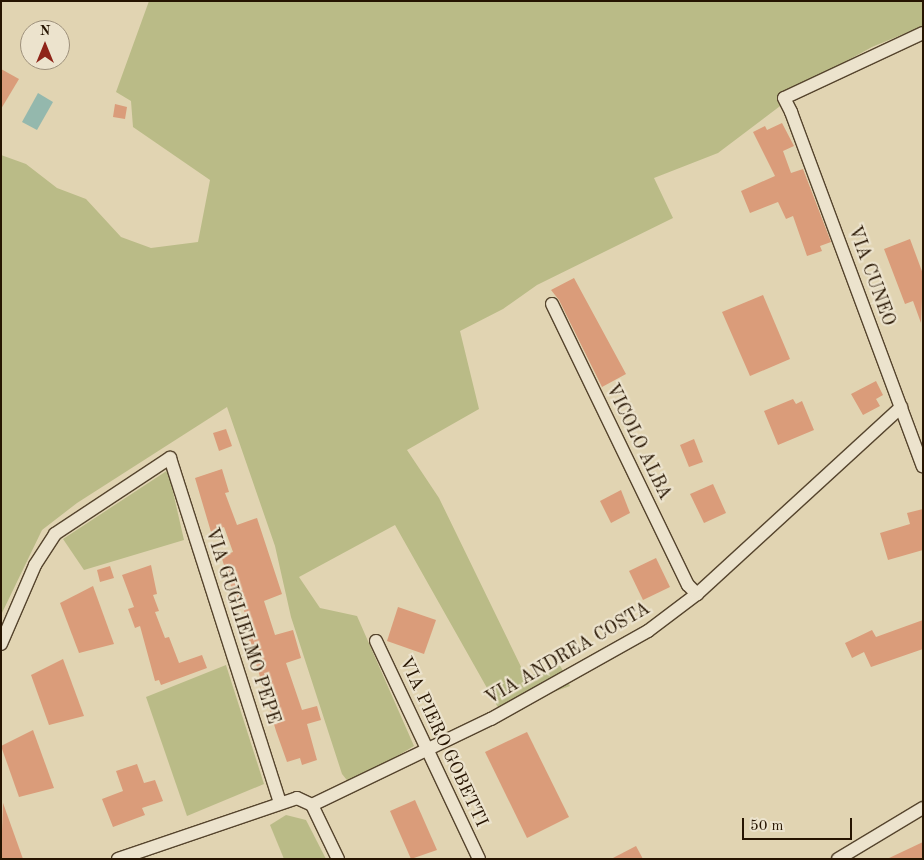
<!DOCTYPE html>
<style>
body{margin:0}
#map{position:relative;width:924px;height:860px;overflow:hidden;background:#e1d4b2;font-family:"Old Standard TT",serif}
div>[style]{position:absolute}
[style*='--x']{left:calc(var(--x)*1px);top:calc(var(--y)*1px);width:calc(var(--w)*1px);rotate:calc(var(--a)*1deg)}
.green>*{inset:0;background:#babb87}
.water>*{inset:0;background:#94b8ad}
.building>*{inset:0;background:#da9c7a}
.roads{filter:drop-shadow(1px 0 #55442d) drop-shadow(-1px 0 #55442d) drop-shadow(0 1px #55442d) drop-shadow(0 -1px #55442d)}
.minor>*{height:12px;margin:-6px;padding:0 6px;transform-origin:6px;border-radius:6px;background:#ece3cd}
span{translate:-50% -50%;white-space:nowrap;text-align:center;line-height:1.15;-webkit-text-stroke:4.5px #ece3cd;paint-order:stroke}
.street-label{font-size:18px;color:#261401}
.frame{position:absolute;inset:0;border:2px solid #261401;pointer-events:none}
.north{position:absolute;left:20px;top:20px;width:50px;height:50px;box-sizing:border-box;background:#ece3cd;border:1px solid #9d907b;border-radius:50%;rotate:0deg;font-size:14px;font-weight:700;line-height:20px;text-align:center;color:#261401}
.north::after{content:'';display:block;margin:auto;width:18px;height:22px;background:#8f2418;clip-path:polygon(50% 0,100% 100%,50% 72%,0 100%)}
.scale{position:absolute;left:742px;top:818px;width:110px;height:22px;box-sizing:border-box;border:2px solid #261401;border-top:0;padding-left:6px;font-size:15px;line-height:18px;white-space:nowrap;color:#261401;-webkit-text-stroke:4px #ece3cd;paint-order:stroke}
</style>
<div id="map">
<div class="green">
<i style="clip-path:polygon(149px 1px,923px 1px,923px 26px,872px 47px,821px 75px,718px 153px,654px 178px,673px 218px,537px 285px,503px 309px,460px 331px,479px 409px,407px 450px,439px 498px,526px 677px,560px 665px,570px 686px,500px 711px,395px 525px,299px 577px,320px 608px,357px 616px,414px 746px,350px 784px,342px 774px,291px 617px,275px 546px,227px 407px,77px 503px,42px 530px,1px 615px,1px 155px,26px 164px,57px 188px,86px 199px,121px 237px,151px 248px,198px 242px,210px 180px,133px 127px,131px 101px,116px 92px)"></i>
<i style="clip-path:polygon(168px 470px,184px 540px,84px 570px,63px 539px)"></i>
<i style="clip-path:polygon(226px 665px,264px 784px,187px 816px,146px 697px)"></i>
<i style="clip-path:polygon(286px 815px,306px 820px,326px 859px,284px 859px,270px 825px)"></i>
</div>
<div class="water">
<i style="clip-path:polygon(38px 93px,53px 102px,37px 130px,22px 122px)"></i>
</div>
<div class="building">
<i style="clip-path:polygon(1px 69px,19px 79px,1px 109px)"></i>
<i style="clip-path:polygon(115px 104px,127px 107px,125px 119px,113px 117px)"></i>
<i style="clip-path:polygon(782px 123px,794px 146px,783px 151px,791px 173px,803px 169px,831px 242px,820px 246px,822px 251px,807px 256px,793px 216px,786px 219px,778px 202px,750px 213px,741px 191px,775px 176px,753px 132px,765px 126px,767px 130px)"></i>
<i style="clip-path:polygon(910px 239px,923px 274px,921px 323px,913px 301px,905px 304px,884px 249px)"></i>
<i style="clip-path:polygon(574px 278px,626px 374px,602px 387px,559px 300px,551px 290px)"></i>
<i style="clip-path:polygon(763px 295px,790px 359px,750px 376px,722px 312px)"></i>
<i style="clip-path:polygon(876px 381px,883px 395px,876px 399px,880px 406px,863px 415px,851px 394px)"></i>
<i style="clip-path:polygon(793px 399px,796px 404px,802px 401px,814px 430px,778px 445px,764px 411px)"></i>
<i style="clip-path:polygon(226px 429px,232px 446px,219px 451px,213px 433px)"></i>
<i style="clip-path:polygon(694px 439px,703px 462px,689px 467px,680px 445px)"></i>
<i style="clip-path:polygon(222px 469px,229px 492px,225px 493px,237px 525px,257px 518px,282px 594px,264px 601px,275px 635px,293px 630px,301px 658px,286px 663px,302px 710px,317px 706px,321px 720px,307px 724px,317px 760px,302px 765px,300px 758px,287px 762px,276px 731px,247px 633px,251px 631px,243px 608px,239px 610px,221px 556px,233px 552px,224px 527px,211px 532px,195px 478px)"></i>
<i style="clip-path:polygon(713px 484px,726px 513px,704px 523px,690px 494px)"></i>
<i style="clip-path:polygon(621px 490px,630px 513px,611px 523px,600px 501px)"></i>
<i style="clip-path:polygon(923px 509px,923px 550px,888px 560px,880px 533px,910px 524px,907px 513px)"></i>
<i style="clip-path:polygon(656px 558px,670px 587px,643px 600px,629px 571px)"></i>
<i style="clip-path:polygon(151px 565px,157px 594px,153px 595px,159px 611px,155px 612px,165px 638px,169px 637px,179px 663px,202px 655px,207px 668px,161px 685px,159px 680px,155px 681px,140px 626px,135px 628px,128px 609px,134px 607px,122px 575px)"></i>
<i style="clip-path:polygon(110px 566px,114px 578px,100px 582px,97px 570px)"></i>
<i style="clip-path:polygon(93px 586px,114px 644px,79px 653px,60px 603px)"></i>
<i style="clip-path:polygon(398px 607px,436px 620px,424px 654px,387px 641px)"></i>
<i style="clip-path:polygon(923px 620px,923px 649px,871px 667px,864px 652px,852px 658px,845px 643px,872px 630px,876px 637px)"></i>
<i style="clip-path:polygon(63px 659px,84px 716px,49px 725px,31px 675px)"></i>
<i style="clip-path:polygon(33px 730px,54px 788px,19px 797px,1px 746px)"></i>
<i style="clip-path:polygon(527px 732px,569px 817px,527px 838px,485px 752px)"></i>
<i style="clip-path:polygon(137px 764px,144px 783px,155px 780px,163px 801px,142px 808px,145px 815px,113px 827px,102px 799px,123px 791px,116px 771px)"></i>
<i style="clip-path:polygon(415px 800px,437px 850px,411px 859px,390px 811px)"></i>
<i style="clip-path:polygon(3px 803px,23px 859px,1px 859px)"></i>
<i style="clip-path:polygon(923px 842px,923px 859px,887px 859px)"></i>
<i style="clip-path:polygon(636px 846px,643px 859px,611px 859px)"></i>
</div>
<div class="roads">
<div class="minor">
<i style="--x:923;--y:33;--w:153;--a:154.9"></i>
<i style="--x:784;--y:98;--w:16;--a:63"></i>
<i style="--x:791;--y:112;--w:378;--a:69.6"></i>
<i style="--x:552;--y:304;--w:312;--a:64.2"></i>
<i style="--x:688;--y:585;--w:13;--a:45"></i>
<i style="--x:376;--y:641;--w:241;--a:64.7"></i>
<i style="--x:1;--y:644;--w:86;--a:-66.7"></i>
<i style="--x:35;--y:565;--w:37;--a:-57"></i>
<i style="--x:55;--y:534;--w:138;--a:-33.5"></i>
<i style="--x:170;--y:458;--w:362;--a:72.3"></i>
<i style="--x:312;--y:805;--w:199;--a:-25.7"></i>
<i style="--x:491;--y:719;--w:180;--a:-29.3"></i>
<i style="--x:648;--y:631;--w:61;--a:-37.1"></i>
<i style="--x:697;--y:594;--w:277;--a:-42.5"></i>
<i style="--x:118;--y:859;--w:189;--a:-18.8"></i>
<i style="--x:297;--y:798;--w:17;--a:25"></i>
<i style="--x:312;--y:805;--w:60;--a:64.3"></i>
<i style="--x:838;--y:859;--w:99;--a:-31"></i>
</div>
</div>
<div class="street-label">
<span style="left:871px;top:276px;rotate:70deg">VIA CUNEO</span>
<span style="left:638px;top:442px;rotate:64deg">VICOLO ALBA</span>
<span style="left:242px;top:626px;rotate:72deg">VIA GUGLIELMO PEPE</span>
<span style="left:568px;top:654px;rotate:-30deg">VIA ANDREA COSTA</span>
<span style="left:443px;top:742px;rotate:65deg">VIA PIERO GOBETTI</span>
</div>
<div class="frame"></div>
<div class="north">N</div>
<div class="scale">50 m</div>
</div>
